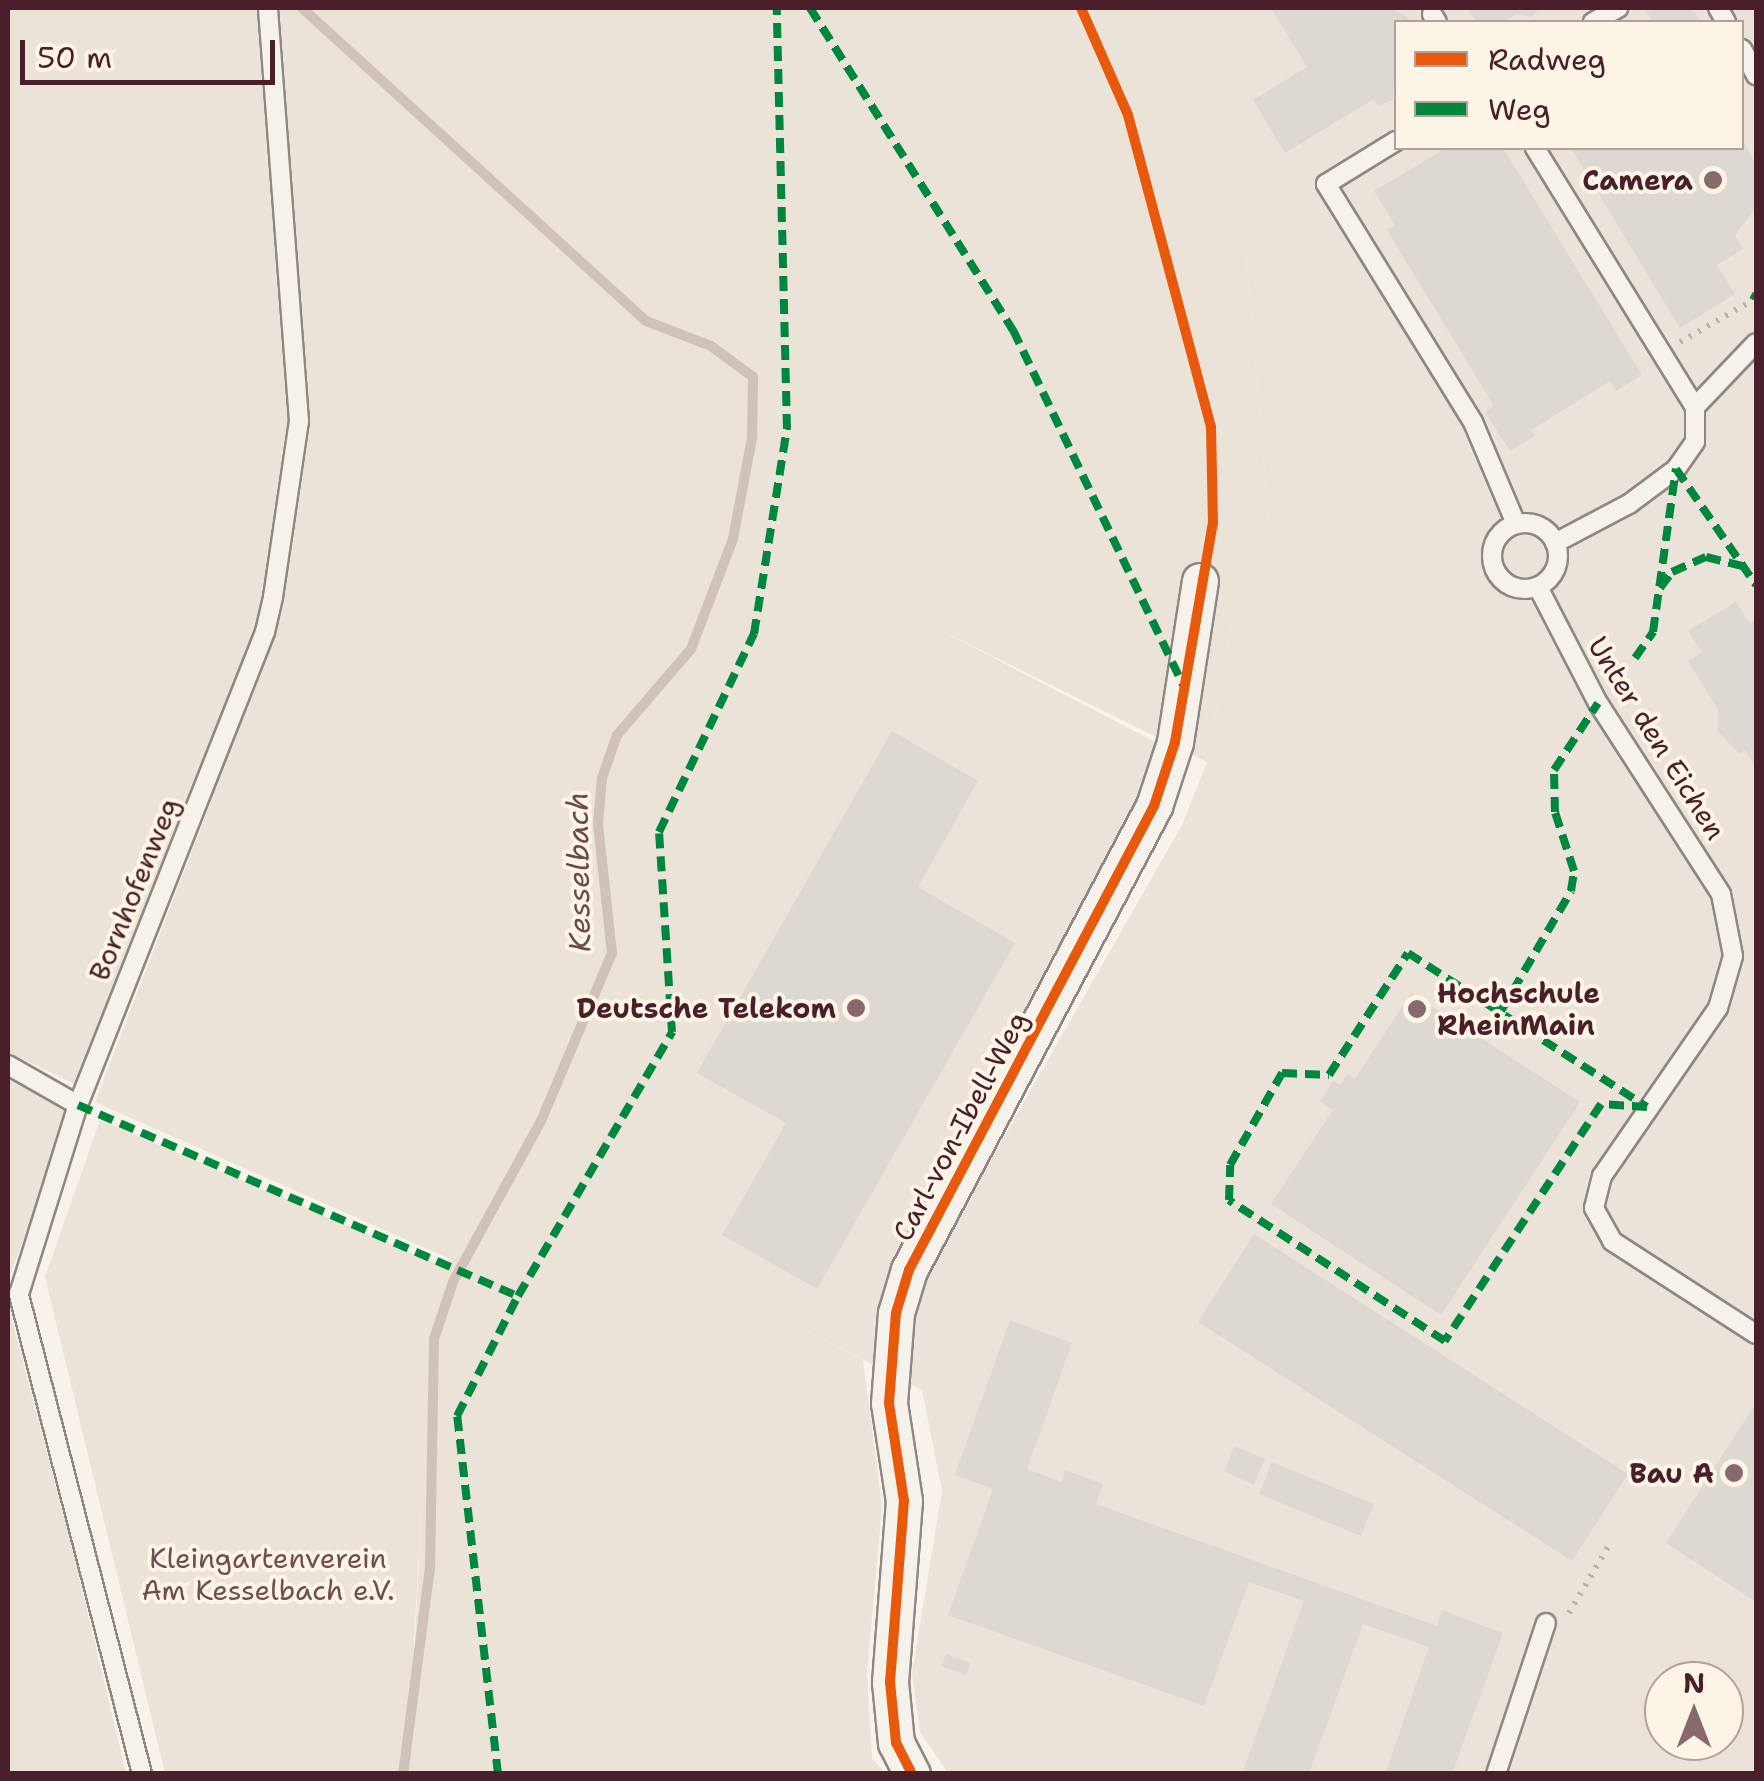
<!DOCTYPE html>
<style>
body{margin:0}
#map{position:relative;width:1764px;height:1781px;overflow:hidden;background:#f7f3ea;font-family:"Shantell Sans",sans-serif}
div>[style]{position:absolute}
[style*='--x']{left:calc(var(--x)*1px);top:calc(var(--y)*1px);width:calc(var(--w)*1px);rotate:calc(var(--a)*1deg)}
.built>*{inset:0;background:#ebe3d9}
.green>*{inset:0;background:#ebe2d8}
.stream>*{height:10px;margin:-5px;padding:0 5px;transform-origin:5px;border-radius:5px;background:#d0c1ba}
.building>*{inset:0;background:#ddd8d2}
.path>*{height:6px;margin-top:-3px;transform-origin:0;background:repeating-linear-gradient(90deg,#b8b1ae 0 2.5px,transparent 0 10.5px)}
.roads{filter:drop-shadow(2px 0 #908684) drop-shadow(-2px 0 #908684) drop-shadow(0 2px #908684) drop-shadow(0 -2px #908684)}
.lane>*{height:18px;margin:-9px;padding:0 9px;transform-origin:9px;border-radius:9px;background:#f5f2ec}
.lane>.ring{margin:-9px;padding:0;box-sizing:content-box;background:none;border:18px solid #f5f2ec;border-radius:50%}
.street>*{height:35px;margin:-17.5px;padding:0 17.5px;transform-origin:17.5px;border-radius:17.5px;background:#f5f2ec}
.quiet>*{height:8px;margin-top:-4px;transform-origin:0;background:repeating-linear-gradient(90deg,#00873e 0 15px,transparent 0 23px)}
.cycleway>*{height:10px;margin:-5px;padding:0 5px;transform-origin:5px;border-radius:5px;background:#e8590c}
.dots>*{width:28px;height:28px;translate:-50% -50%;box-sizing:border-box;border:5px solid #fcf5e5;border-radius:50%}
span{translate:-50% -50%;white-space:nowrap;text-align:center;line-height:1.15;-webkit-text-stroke:8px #fcf5e5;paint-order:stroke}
.poi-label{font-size:28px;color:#4a1f2b;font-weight:700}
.right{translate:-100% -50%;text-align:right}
.left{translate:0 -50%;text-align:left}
.street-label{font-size:28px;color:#4a1f2b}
.park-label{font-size:28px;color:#704c53}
.water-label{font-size:30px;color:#6d4950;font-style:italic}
.frame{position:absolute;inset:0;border:10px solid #4a1f2b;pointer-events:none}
.legend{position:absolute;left:1394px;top:20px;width:350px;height:130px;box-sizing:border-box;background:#fcf5e5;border:2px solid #b59f9b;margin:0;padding:12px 18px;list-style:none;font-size:30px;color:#4a1f2b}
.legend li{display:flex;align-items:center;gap:20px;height:50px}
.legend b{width:50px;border:2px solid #b59f9b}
.north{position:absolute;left:1644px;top:1661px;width:100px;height:100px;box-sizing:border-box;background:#fcf5e5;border:2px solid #b59f9b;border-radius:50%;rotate:0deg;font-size:28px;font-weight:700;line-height:40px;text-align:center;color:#4a1f2b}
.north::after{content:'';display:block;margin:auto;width:35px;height:45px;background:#87696e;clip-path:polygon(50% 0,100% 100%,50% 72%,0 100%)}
.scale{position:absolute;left:20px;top:40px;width:255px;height:45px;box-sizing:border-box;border:5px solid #4a1f2b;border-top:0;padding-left:12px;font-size:30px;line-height:35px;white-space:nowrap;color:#4a1f2b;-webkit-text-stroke:8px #fcf5e5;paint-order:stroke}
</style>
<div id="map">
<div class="built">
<i style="clip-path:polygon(evenodd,1154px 8px,1756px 8px,1756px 1773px,948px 1773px,920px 1732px,912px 1673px,942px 1491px,922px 1390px,689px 1270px,768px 1132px,683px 1084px,940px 630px,1163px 746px,1153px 793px,937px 1169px,972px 1193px,1182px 825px,1207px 762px,1240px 578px,1269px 523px,1245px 242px,1154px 8px,1396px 22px,1742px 22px,1742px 148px,1396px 148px,1396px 22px,1154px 8px,1664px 1681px,1724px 1681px,1724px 1741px,1664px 1741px,1664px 1681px)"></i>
</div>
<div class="green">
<i style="clip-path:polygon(8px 8px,1154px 8px,1245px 242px,1269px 523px,1240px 578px,1207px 762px,940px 630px,683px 1084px,768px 1132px,690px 1270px,863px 1360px,882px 1507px,867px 1673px,872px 1758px,885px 1773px,409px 1773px,422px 1491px,407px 1773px,165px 1773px,45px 1277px,100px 1120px,447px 1268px,450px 1259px,95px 1102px,211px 802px,259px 651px,77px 1085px,8px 1052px)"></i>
<i style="clip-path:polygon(8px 1074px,70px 1112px,8px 1281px)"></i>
<i style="clip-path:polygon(8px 1305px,70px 1540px,126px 1773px,8px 1773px)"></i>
</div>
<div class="stream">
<i style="--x:302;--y:8;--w:465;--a:42.3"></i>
<i style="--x:646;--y:321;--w:70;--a:21"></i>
<i style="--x:711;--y:346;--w:52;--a:36.4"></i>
<i style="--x:753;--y:377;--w:61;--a:90.9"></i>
<i style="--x:752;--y:438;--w:103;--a:100.7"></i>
<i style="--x:733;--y:539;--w:118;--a:110.9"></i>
<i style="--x:691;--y:649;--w:113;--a:130.7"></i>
<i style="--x:617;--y:735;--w:46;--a:109.2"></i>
<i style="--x:602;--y:778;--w:46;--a:95"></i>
<i style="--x:598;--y:824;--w:130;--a:83.8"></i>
<i style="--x:612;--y:953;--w:182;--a:112.9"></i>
<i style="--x:541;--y:1121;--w:183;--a:118.7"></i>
<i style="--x:453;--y:1282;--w:60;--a:108.4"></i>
<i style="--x:434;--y:1339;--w:228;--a:91"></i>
<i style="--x:430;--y:1567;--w:209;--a:97.4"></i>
</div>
<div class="building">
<i style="clip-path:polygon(1271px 8px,1391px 8px,1406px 16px,1411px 22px,1396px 22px,1393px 100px,1378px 106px,1374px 99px,1285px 153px,1253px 100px,1307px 67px)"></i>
<i style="clip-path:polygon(1467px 8px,1540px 8px,1531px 17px,1516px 14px,1502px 22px,1476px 22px)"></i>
<i style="clip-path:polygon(1645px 8px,1692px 8px,1701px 22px,1646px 22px,1651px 19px)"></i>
<i style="clip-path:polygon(1742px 140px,1756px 164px,1756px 208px,1735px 235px,1743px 249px,1717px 265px,1735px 294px,1680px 328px,1571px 148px,1742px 148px)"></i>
<i style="clip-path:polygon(1446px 148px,1503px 148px,1642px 375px,1616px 391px,1610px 381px,1531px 430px,1535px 436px,1510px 451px,1485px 412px,1494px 406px,1387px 230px,1395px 226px,1374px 191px)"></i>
<i style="clip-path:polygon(1736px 602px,1750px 623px,1756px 619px,1756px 768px,1745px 750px,1739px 754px,1717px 730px,1719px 711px,1688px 661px,1702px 652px,1688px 631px)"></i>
<i style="clip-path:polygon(892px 731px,978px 781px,918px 887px,1015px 943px,817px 1289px,722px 1235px,786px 1123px,697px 1073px)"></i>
<i style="clip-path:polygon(1411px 993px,1580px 1102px,1441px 1315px,1271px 1204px,1333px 1110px,1320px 1102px,1333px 1081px,1340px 1085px,1348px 1074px,1355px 1079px)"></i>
<i style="clip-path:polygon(1254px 1234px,1628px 1474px,1572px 1561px,1198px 1322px)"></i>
<i style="clip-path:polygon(1010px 1320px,1072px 1343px,1027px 1469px,1061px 1482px,1065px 1470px,1103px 1484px,1096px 1504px,1437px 1626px,1442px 1610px,1503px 1633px,1452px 1774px,1385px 1774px,1429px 1647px,1363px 1624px,1309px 1774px,1242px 1774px,1304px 1601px,1249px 1582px,1204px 1706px,948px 1615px,993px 1489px,955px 1475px)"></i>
<i style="clip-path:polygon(1756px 1403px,1756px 1602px,1666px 1543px)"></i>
<i style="clip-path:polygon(1235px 1446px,1265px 1459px,1254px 1485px,1224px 1471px)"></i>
<i style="clip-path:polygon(1272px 1462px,1374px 1504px,1361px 1536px,1259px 1494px)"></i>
<i style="clip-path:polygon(946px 1654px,971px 1663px,966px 1675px,941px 1666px)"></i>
</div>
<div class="path">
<i style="--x:1680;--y:342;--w:84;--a:-29.9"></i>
<i style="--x:1569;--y:1613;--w:79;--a:-59.5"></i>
</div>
<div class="roads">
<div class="lane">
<i style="--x:1718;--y:8;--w:16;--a:60"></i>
<i style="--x:1432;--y:14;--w:9;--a:58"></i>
<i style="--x:1593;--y:22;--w:29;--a:-29"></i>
<i style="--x:1742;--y:49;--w:30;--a:62"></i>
<i style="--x:1396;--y:141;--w:82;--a:148.4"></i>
<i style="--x:1326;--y:184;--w:280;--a:58.3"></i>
<i style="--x:1473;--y:422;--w:111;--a:67.1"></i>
<i style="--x:1535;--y:148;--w:304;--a:58.3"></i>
<i class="ring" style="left:1492px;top:523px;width:48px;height:48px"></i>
<i style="--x:1555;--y:543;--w:84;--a:-27.8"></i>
<i style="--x:1629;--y:504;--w:59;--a:-36.7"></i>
<i style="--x:1676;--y:469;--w:33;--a:-55"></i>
<i style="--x:1695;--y:442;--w:35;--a:-90"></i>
<i style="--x:1695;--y:407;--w:88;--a:-46.4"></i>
<i style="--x:1538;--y:587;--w:131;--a:62.7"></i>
<i style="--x:1598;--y:703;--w:227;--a:57.2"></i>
<i style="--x:1721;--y:894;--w:63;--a:79"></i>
<i style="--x:1733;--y:956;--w:54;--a:106.1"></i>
<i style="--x:1718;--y:1008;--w:204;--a:124.6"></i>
<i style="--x:1602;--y:1176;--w:33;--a:104"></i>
<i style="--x:1594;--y:1208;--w:38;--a:61"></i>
<i style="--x:1612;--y:1241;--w:171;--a:32.9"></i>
<i style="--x:8;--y:1065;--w:81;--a:29.7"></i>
<i style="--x:142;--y:1774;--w:496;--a:-104.4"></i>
<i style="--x:19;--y:1294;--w:198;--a:-72.7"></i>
<i style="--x:78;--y:1105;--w:509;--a:-68.43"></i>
<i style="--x:265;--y:632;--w:36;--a:-77"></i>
<i style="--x:273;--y:597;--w:178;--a:-81.6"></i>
<i style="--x:299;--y:421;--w:414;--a:-94.3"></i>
<i style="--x:1496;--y:1774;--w:159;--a:-71.7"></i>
</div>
<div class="street">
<i style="--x:912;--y:1774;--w:35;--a:-117"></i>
<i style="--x:896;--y:1743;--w:61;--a:-95.6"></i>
<i style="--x:890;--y:1682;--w:182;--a:-85.6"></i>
<i style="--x:904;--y:1501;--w:99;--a:-98.7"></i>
<i style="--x:889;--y:1403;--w:90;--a:-85.6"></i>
<i style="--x:896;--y:1313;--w:45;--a:-73.2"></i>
<i style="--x:909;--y:1270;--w:525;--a:-62.17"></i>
<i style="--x:1154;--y:806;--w:67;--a:-71.8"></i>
<i style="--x:1175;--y:742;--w:163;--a:-81.2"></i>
</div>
</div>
<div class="quiet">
<i style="--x:810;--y:8;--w:381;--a:57.8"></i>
<i style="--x:1013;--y:330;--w:394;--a:64.4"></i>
<i style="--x:1753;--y:300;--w:7;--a:-63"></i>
<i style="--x:1660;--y:588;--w:20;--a:-53"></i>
<i style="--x:1672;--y:572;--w:37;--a:-24"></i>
<i style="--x:1706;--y:557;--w:41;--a:14"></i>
<i style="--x:1635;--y:658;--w:32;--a:-55"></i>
<i style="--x:1653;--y:632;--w:165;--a:-82"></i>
<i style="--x:1676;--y:469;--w:141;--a:55.4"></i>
<i style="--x:1408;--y:953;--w:284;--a:32.8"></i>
<i style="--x:1647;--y:1107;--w:46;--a:-176.3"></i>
<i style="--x:1601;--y:1104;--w:284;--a:123.4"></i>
<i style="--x:1445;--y:1341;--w:258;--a:-146.9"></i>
<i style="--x:1229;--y:1200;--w:35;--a:-88"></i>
<i style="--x:1230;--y:1165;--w:106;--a:-60.5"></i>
<i style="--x:1282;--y:1073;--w:47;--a:2.4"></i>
<i style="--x:1329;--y:1075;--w:145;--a:-57.1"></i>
<i style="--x:1501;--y:1011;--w:139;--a:-59.7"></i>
<i style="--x:1571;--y:891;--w:20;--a:-81"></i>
<i style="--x:1574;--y:871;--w:62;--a:-107.9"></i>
<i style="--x:1555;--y:812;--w:42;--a:-91.4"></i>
<i style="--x:1554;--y:770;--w:80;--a:-56.7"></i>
<i style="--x:78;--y:1105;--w:480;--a:23.5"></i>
<i style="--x:498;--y:1774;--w:360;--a:-96.5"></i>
<i style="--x:457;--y:1416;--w:135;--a:-63.1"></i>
<i style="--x:518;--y:1296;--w:306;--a:-59.7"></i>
<i style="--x:672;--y:1032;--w:200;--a:-93.7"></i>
<i style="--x:659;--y:832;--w:220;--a:-64.4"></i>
<i style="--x:754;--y:634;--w:208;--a:-80.9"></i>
<i style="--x:787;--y:429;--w:421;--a:-91.4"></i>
</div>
<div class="cycleway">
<i style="--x:912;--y:1774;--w:35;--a:-117"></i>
<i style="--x:896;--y:1743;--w:61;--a:-95.6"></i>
<i style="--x:890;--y:1682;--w:182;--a:-85.6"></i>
<i style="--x:904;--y:1501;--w:99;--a:-98.7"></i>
<i style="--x:889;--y:1403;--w:90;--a:-85.6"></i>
<i style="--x:896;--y:1313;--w:45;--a:-73.2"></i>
<i style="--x:909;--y:1270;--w:525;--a:-62.17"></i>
<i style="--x:1154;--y:806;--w:67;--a:-71.8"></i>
<i style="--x:1175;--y:742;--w:222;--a:-80.2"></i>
<i style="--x:1213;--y:523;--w:96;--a:-91.2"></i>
<i style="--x:1211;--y:427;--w:323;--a:-104.9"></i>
<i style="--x:1128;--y:115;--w:117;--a:-113.7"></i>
</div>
<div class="dots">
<i style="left:1713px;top:180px;background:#87696e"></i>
<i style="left:856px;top:1008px;background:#87696e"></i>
<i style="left:1417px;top:1009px;background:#87696e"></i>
<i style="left:1734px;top:1473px;background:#87696e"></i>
</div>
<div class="poi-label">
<span class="right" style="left:1693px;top:180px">Camera</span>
<span class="left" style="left:1437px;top:1009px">Hochschule<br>RheinMain</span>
<span class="right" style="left:836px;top:1008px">Deutsche Telekom</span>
<span class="right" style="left:1714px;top:1473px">Bau A</span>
</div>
<div class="street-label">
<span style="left:1657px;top:738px;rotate:58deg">Unter den Eichen</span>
<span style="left:134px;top:889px;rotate:-68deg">Bornhofenweg</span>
<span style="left:960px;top:1126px;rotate:-62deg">Carl-von-Ibell-Weg</span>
</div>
<div class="park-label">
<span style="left:268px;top:1574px">Kleingartenverein<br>Am Kesselbach e.V.</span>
</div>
<div class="water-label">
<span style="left:579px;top:872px;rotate:-91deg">Kesselbach</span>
</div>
<div class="frame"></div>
<ul class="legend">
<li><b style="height:12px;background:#e8590c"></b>Radweg</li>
<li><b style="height:12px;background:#00873e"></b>Weg</li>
</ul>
<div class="north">N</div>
<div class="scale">50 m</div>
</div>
